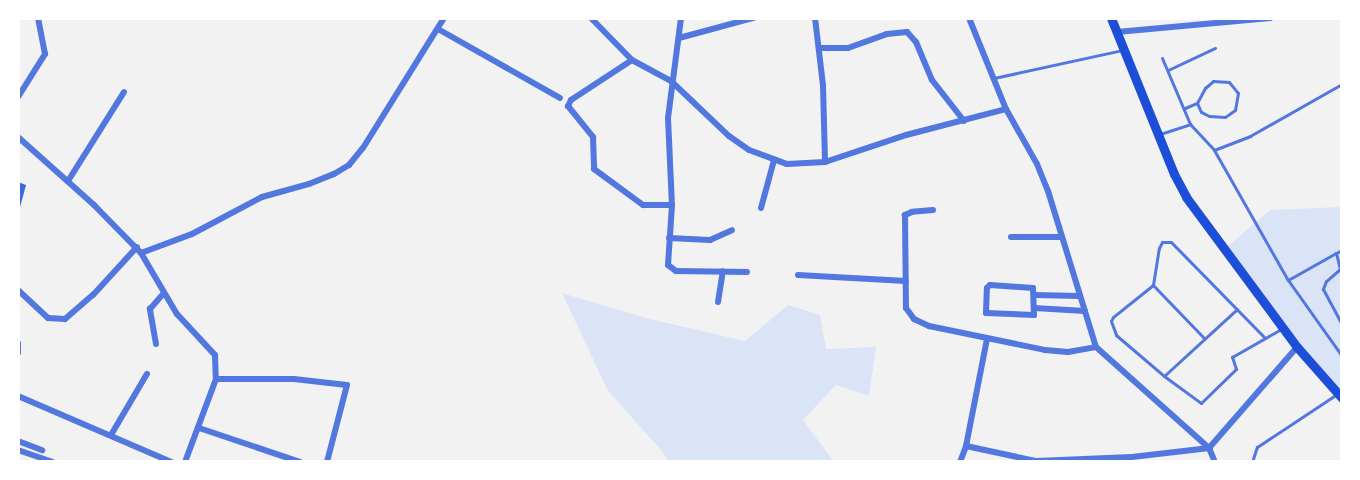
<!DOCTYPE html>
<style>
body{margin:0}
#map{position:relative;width:1360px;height:480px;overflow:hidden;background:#f2f2f2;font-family:"Libre Baskerville",serif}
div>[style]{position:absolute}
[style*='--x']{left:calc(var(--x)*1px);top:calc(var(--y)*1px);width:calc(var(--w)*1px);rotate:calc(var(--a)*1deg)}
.green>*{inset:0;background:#dbe4f7}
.building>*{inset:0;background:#3d67dc}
.service>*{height:3px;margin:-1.5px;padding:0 1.5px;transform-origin:1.5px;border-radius:1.5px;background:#5277de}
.minor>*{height:6px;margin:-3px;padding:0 3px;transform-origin:3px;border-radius:3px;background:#5277de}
.primary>*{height:9px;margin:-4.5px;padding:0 4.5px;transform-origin:4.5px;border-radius:4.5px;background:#1d4ed8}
span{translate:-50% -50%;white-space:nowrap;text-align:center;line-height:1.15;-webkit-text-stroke:5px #fff;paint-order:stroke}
.frame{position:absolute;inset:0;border:20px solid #fff;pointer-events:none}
</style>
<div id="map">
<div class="green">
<i style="clip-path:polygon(1342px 207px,1342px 402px,1222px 251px,1270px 210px)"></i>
<i style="clip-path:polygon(562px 293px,646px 318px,745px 341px,788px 305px,820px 315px,826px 349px,876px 347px,869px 396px,836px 385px,803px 420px,834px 462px,669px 462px,662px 451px,608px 391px)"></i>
</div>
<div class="building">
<i style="clip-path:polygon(18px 182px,26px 185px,19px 211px,18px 211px)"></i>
</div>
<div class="service">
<i style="--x:1162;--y:58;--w:72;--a:67"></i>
<i style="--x:1168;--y:70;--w:52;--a:-25.1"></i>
<i style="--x:994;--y:78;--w:131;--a:-12.3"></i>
<i style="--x:1185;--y:108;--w:13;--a:-23"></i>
<i style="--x:1197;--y:103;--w:17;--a:-62"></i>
<i style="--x:1205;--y:88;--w:11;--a:-41"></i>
<i style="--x:1213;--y:81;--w:16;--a:4"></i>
<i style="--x:1229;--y:82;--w:14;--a:51"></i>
<i style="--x:1238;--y:93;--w:17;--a:100"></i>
<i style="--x:1235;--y:110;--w:12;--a:145"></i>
<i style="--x:1225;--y:117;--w:16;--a:-176"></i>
<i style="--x:1209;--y:116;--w:9;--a:-153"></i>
<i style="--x:1201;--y:112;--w:10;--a:-114"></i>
<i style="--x:1160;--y:134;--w:32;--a:-18"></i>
<i style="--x:1190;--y:124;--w:35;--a:47"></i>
<i style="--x:1214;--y:150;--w:39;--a:-21"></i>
<i style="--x:1250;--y:136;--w:106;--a:-29.5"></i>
<i style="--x:1214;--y:150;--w:150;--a:60.4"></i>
<i style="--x:1288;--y:280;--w:93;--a:54.6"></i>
<i style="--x:1336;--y:253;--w:7;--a:-27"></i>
<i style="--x:1288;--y:280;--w:55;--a:-29.4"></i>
<i style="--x:1336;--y:253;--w:16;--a:76"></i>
<i style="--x:1340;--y:269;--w:18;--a:139"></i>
<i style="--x:1326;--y:281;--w:9;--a:111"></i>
<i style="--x:1323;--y:289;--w:40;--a:62"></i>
<i style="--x:1153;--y:285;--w:37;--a:-81"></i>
<i style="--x:1159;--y:248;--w:7;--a:-63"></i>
<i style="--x:1162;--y:242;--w:9;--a:0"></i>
<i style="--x:1171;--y:242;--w:134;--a:45.6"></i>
<i style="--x:1204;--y:338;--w:74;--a:-133.9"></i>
<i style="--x:1153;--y:285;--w:51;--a:141.3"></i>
<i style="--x:1113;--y:317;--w:4;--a:117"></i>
<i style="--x:1111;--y:321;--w:15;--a:70"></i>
<i style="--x:1116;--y:335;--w:63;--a:40.5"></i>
<i style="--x:1164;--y:376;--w:46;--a:36.1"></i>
<i style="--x:1201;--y:403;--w:49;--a:-44.2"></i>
<i style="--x:1236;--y:369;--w:13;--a:-108"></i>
<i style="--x:1232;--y:357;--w:56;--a:-29.7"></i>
<i style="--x:1164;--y:376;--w:99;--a:-42.5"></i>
<i style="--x:1252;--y:462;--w:16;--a:-72"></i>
<i style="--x:1257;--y:447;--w:96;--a:-33.5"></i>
</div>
<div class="minor">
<i style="--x:591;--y:18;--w:59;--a:45.7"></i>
<i style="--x:632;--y:60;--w:44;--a:28.3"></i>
<i style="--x:671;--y:81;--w:80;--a:43.5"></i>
<i style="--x:729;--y:136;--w:24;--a:35"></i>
<i style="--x:749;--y:150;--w:40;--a:20.2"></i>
<i style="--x:787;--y:164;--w:38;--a:-3"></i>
<i style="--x:825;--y:162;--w:85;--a:-18.4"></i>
<i style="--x:906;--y:135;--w:103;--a:-14.6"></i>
<i style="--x:681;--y:18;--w:101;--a:97.4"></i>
<i style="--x:668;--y:118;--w:87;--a:87.4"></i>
<i style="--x:672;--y:205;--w:60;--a:93.8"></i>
<i style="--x:668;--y:265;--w:10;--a:37"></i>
<i style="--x:676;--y:271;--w:71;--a:0.8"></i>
<i style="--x:815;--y:18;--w:67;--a:83.2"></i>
<i style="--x:823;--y:85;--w:77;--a:88.5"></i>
<i style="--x:969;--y:18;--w:98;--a:67.9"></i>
<i style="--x:1006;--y:109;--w:63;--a:60.6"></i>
<i style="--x:1037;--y:164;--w:29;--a:68"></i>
<i style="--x:1048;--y:191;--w:163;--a:72.9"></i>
<i style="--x:1096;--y:347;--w:152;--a:41.8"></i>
<i style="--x:1209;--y:448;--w:15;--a:67"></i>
<i style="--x:438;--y:29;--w:140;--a:29.5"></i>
<i style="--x:1117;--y:32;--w:154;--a:-5.2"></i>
<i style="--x:679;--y:38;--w:77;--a:-15.1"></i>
<i style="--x:819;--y:48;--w:29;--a:0"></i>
<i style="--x:848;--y:48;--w:41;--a:-19.7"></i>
<i style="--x:887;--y:34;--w:20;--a:-6"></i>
<i style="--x:907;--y:32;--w:13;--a:48"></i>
<i style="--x:916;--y:42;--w:41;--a:67.2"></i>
<i style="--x:932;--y:80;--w:52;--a:52"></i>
<i style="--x:632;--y:60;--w:73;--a:146.7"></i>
<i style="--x:571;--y:100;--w:7;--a:117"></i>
<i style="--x:568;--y:106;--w:40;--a:51"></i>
<i style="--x:593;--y:137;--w:32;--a:88"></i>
<i style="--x:594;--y:169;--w:61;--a:36.3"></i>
<i style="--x:643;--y:205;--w:29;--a:0"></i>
<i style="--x:18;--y:97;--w:51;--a:-57.9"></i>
<i style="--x:45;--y:54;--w:37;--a:-101"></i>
<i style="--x:18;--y:137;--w:102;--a:41.8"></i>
<i style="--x:94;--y:205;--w:67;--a:45.6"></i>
<i style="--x:141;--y:253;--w:54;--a:-20.4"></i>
<i style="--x:192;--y:234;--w:79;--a:-27.9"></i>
<i style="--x:262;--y:197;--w:49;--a:-15.5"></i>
<i style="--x:309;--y:184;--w:27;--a:-22"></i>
<i style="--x:334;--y:174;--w:17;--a:-31"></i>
<i style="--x:349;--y:165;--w:22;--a:-51"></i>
<i style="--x:363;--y:148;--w:153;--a:-58.1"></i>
<i style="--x:68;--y:181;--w:105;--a:-57.8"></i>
<i style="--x:761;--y:208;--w:50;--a:-74.8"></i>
<i style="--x:933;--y:210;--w:21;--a:175"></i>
<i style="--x:912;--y:212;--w:8;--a:157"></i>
<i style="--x:905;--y:215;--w:93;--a:89.4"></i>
<i style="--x:906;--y:308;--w:14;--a:54"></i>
<i style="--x:914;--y:319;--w:17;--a:25"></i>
<i style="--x:929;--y:326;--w:118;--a:11.7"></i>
<i style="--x:1045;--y:350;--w:23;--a:5"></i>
<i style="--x:1068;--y:352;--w:28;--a:-10"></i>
<i style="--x:1011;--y:237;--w:50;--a:0"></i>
<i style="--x:669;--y:238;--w:41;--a:2.8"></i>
<i style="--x:710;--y:240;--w:24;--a:-24"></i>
<i style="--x:141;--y:253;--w:71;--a:59.5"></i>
<i style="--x:177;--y:314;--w:56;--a:47.2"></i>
<i style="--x:215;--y:355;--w:24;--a:88"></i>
<i style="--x:216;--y:379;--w:89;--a:110.5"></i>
<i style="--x:798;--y:275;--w:108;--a:3.2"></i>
<i style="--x:990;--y:285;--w:43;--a:4"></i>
<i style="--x:1033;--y:288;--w:27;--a:88"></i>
<i style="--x:1034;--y:315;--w:48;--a:-177.6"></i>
<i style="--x:986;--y:313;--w:25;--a:-88"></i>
<i style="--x:987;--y:288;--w:4;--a:-45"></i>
<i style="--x:18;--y:290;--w:41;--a:43"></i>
<i style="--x:48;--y:318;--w:17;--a:3"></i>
<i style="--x:65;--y:319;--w:37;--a:-41"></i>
<i style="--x:93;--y:295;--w:65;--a:-47.5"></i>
<i style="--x:1034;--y:295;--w:46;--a:1.2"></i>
<i style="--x:718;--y:302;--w:31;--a:-81"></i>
<i style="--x:1034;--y:308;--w:51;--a:3.4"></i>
<i style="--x:18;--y:343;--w:10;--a:90"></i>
<i style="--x:156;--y:344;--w:36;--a:-100"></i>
<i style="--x:150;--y:309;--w:20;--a:-49"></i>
<i style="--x:216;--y:379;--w:78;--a:0"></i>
<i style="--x:294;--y:379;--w:53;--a:6.5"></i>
<i style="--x:347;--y:385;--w:80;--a:104.6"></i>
<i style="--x:18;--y:396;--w:167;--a:23.3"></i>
<i style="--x:199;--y:428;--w:107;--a:18.6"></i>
<i style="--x:111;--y:435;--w:71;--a:-59.5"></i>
<i style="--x:18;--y:441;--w:26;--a:21"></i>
<i style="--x:966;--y:446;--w:72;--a:12.1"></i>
<i style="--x:1036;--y:461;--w:96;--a:-2.4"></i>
<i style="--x:1132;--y:457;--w:78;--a:-6.7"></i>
<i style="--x:1209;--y:448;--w:134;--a:-48.9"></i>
<i style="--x:18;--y:450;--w:36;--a:19"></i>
<i style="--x:960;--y:462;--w:17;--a:-69"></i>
<i style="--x:966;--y:446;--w:109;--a:-78.9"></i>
</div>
<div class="primary">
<i style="--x:1111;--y:18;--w:168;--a:68"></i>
<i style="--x:1174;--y:174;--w:26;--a:62"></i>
<i style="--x:1186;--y:197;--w:187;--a:53.5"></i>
<i style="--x:1297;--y:347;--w:68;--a:48.6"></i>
</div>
<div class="frame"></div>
</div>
